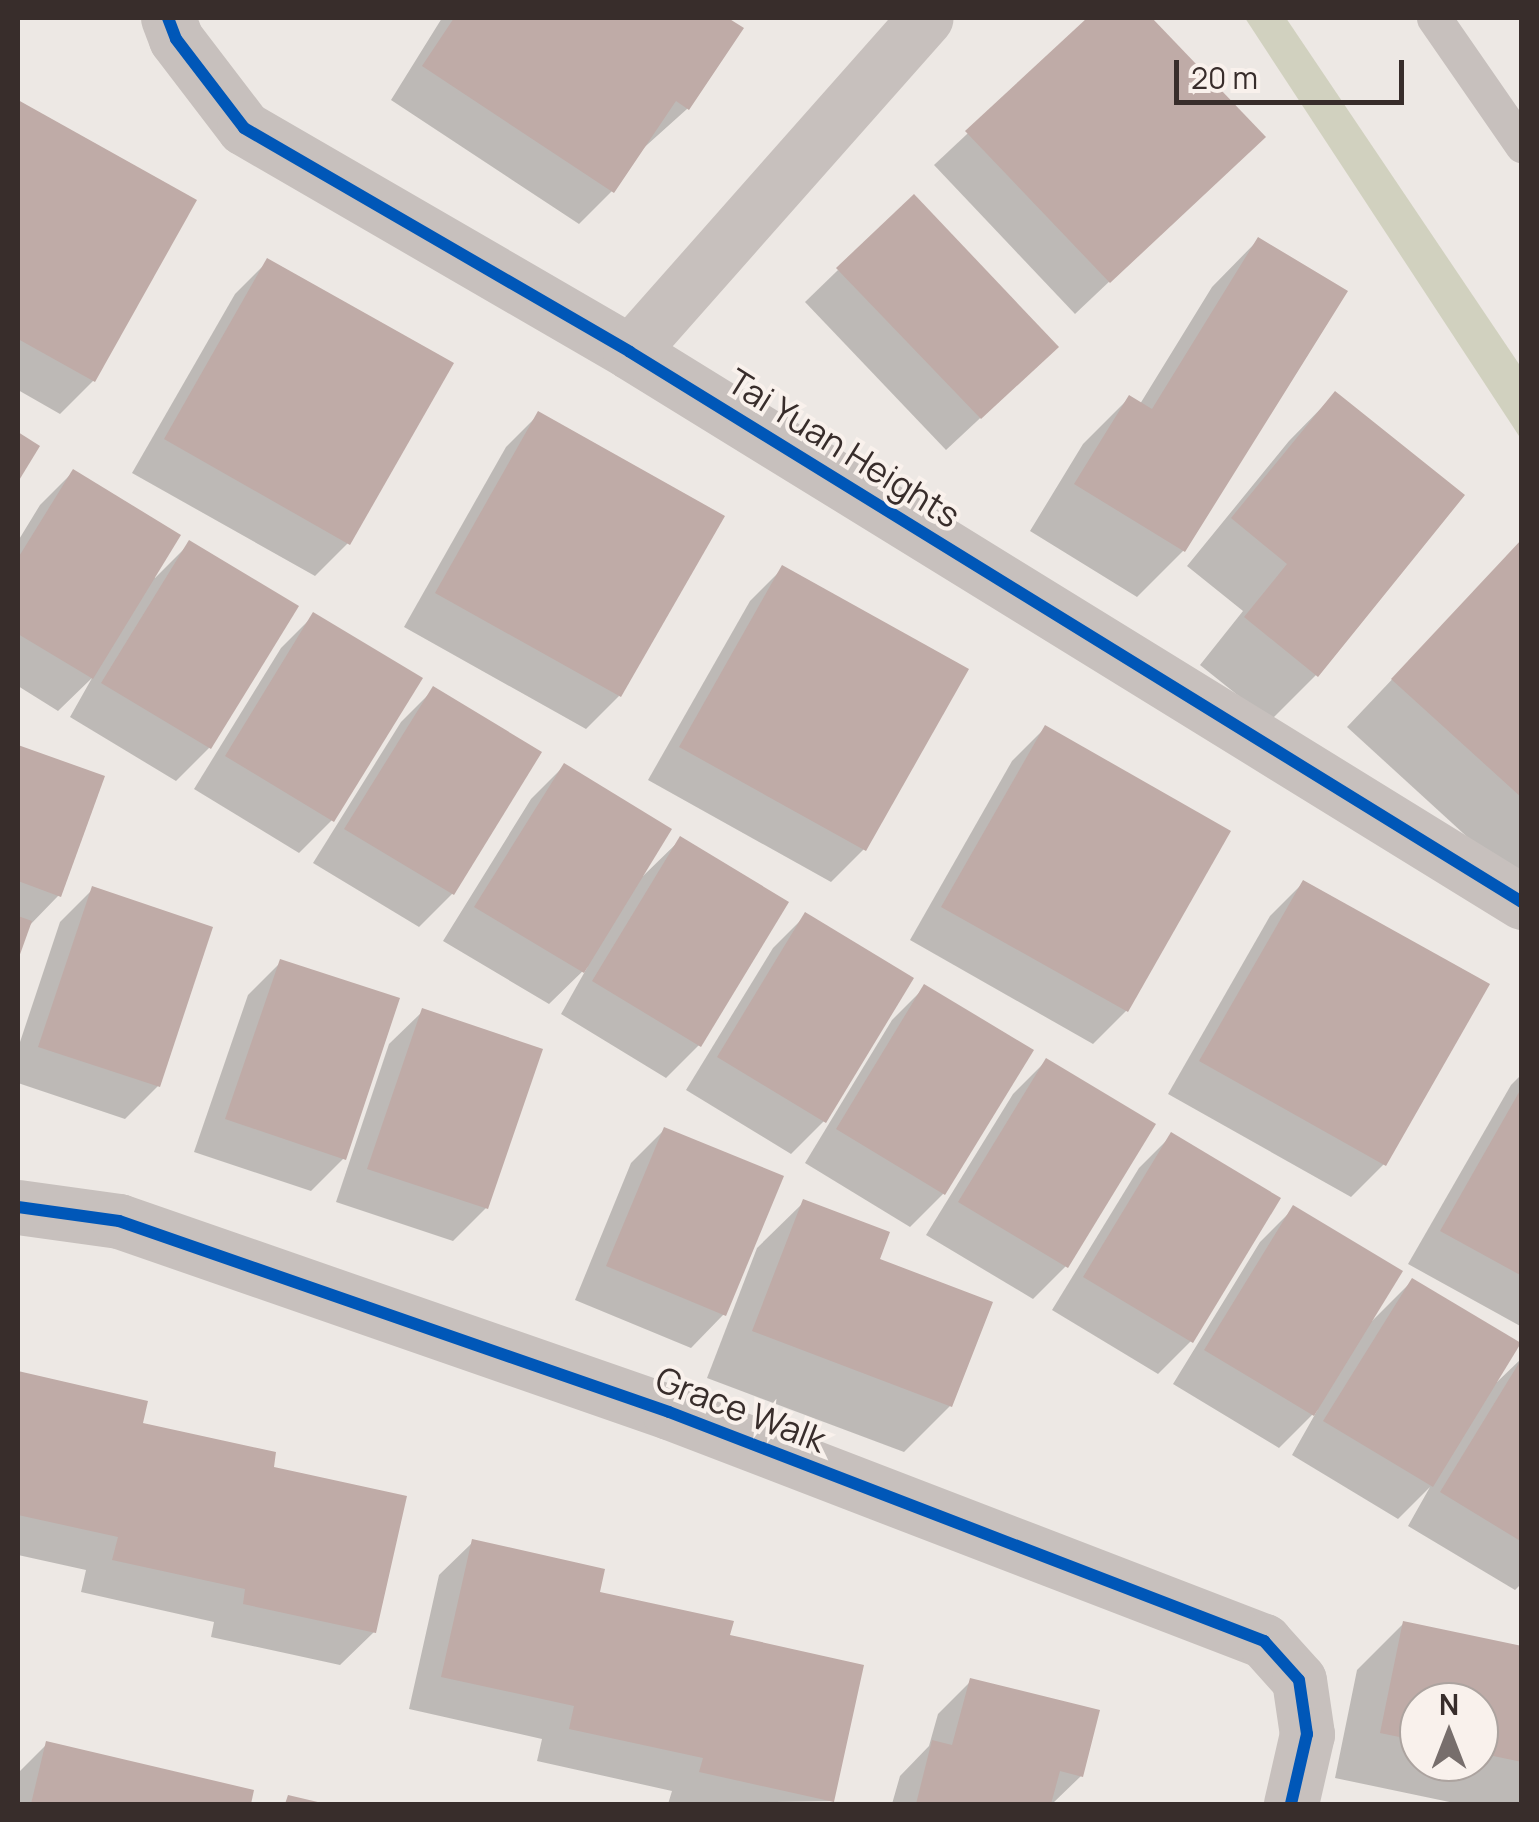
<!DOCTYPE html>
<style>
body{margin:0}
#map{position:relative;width:1539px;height:1822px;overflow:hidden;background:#ede8e4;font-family:Manrope,sans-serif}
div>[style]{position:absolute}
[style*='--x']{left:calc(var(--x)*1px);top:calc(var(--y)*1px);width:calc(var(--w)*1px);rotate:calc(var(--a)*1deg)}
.green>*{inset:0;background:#d1d1bf}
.shadow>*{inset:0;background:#0003}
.building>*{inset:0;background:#bfaba7}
.lane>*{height:35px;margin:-17.5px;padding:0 17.5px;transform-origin:17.5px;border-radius:17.5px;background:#c7c0bd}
.street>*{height:55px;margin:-27.5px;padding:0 27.5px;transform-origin:27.5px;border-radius:27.5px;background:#c7c0bd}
.cycleway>*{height:12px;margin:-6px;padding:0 6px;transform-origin:6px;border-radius:6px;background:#0057b8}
span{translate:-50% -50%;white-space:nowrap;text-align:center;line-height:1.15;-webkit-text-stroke:8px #f9f1ec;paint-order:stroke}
.street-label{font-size:35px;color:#382d2b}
.frame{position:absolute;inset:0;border:20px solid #382d2b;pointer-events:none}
.north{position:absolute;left:1399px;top:1682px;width:100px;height:100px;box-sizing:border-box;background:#f9f1ec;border:2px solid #aca39f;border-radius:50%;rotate:0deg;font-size:28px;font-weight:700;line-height:40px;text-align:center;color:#382d2b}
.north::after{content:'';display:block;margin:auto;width:35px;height:45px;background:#776e6c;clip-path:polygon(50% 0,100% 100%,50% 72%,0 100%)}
.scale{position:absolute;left:1174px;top:60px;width:230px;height:45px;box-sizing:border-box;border:5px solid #382d2b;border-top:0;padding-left:12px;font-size:30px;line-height:35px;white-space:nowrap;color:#382d2b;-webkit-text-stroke:8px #f9f1ec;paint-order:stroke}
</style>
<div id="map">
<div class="green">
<i style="clip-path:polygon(1245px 18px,1286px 18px,1521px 367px,1521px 439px)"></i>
</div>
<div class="shadow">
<i style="clip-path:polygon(442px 18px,724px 18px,741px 28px,687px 109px,638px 153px,612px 191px,579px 224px,391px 100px)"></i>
<i style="clip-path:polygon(1091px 18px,1148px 18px,1262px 137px,1075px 314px,934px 165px)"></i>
<i style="clip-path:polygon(18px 103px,193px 201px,93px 381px,60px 414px,18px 390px)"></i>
<i style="clip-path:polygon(1258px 240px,1183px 551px,1137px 597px,1030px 531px,1083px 444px,1129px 398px,1140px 404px,1212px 287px)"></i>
<i style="clip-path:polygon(268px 261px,348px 543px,315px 576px,132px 473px,235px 294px)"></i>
<i style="clip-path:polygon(838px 270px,1022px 379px,946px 450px,805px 302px)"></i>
<i style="clip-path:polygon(1335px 394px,1316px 675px,1270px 721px,1200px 665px,1243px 611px,1187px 566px,1289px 441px)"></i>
<i style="clip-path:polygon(539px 414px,619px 696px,586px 729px,404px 627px,506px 447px)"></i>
<i style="clip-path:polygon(73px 472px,155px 578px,190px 543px,209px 748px,176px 781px,70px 717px,92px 678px,58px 711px,18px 686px,18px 541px,40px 505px)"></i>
<i style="clip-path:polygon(1522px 542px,1522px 887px,1347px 727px)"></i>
<i style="clip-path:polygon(783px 568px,864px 849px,831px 882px,648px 780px,750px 601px)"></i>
<i style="clip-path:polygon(314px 615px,332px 820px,299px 853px,194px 789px,281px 648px)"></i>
<i style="clip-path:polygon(434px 689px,539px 753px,452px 894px,419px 927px,313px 863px,401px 722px)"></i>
<i style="clip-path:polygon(1045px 728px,1228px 832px,1126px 1011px,1093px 1044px,910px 940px,1012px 761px)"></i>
<i style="clip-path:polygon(18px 748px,102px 777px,59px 895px,27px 928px,18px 954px)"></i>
<i style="clip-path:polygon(564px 766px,643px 876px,681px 839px,699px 1045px,666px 1078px,561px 1014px,588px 966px,549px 1004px,443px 941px,531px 799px)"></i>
<i style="clip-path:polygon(1303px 883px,1384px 1164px,1351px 1197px,1168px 1094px,1270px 916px)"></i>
<i style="clip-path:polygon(93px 889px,158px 1086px,125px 1119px,18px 1083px,18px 1048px,60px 922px)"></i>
<i style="clip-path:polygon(806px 915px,824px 1121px,791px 1154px,686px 1090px,773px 948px)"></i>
<i style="clip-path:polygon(281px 962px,344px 1158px,311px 1191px,194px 1152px,248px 995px)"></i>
<i style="clip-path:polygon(925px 987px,943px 1194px,910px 1227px,805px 1163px,892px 1020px)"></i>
<i style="clip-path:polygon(423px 1011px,486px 1208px,453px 1241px,336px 1202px,389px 1044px)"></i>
<i style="clip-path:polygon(1046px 1061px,1066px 1266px,1033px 1299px,926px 1235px,1013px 1094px)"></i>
<i style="clip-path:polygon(1522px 1074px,1522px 1327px,1408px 1264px,1511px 1085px)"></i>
<i style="clip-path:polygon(664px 1130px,724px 1314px,691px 1348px,575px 1300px,631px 1163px)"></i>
<i style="clip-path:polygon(1172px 1135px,1191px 1341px,1158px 1374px,1052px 1310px,1139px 1168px)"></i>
<i style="clip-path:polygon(804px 1202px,876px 1260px,950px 1406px,904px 1452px,707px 1378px,757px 1248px)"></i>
<i style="clip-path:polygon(1293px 1209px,1372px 1321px,1412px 1281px,1497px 1382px,1522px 1358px,1522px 1583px,1515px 1590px,1408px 1526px,1430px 1487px,1398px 1519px,1292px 1455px,1318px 1409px,1279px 1448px,1173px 1384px,1260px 1242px)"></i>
<i style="clip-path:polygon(18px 1374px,145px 1403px,140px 1424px,271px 1469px,374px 1632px,340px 1665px,211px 1637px,214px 1622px,81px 1592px,86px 1570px,18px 1555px)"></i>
<i style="clip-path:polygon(473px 1542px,597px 1593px,727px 1637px,831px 1801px,668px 1804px,672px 1791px,537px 1761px,542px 1739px,409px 1709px,439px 1575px)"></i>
<i style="clip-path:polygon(evenodd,1403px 1624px,1522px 1648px,1522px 1804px,1459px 1804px,1335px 1778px,1357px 1670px,1403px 1624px,1419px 1702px,1479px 1702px,1479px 1762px,1419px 1762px,1419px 1702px)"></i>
<i style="clip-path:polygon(971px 1681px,1081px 1776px,1052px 1804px,892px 1804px,900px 1776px,929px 1746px,938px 1714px)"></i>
<i style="clip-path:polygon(47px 1744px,251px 1792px,248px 1804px,18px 1804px,18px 1773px)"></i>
</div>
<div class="building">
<i style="clip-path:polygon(454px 18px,728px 18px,744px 28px,689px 110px,676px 101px,614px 193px,422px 66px)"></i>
<i style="clip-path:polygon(1087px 18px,1152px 18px,1266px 137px,1110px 283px,965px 131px)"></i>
<i style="clip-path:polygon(18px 100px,197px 200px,95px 382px,18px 339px)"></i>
<i style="clip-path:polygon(914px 194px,1059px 347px,981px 419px,836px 268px)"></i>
<i style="clip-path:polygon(1258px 237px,1348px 291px,1185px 552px,1074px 484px,1129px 395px,1152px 409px)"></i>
<i style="clip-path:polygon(267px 258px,454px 363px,350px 545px,164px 439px)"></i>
<i style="clip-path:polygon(1335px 391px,1465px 495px,1318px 677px,1244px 617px,1287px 564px,1231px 518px)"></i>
<i style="clip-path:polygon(538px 411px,725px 516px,621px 697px,435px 593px)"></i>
<i style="clip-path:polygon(18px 432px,40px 446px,18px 482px)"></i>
<i style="clip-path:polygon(73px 469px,181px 535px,93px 679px,18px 634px,18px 558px)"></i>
<i style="clip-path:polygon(1522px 539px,1522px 798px,1391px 679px)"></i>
<i style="clip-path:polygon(189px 540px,299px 606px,211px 749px,101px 683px)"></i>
<i style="clip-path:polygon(782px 565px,969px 669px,866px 851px,679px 747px)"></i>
<i style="clip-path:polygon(313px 612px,423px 678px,334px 822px,225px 756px)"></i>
<i style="clip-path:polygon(433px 686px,542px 752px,454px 895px,344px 829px)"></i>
<i style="clip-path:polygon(1045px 725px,1231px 831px,1128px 1012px,941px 907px)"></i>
<i style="clip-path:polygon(18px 745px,105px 776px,61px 897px,18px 881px)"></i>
<i style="clip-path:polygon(564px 763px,672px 829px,584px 973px,474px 907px)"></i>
<i style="clip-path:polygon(680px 836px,789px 902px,701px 1047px,592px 981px)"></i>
<i style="clip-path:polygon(1303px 880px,1490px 984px,1386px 1166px,1199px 1061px)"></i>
<i style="clip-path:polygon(92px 886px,213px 927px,160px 1087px,38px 1047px)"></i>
<i style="clip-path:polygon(805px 912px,914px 978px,826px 1123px,717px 1057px)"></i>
<i style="clip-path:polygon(18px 916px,32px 921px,18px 960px)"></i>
<i style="clip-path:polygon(280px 959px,400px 998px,346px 1160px,225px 1119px)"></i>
<i style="clip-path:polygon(924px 984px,1034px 1050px,945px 1195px,836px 1129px)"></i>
<i style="clip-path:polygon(422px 1008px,543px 1049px,488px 1209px,367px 1169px)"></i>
<i style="clip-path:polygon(1046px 1058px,1156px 1124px,1068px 1268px,958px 1202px)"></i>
<i style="clip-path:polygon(1522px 1087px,1522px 1276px,1440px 1231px)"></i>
<i style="clip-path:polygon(664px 1127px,784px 1176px,726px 1316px,606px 1266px)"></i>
<i style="clip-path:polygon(1171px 1132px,1281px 1198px,1193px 1343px,1083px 1277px)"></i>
<i style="clip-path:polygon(803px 1199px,890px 1232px,880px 1259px,993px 1302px,952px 1407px,752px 1331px)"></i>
<i style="clip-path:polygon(1293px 1205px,1403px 1271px,1314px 1416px,1204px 1350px)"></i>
<i style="clip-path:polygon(1412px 1278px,1521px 1343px,1433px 1487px,1323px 1421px)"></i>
<i style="clip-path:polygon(1522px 1358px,1522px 1542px,1440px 1492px)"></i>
<i style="clip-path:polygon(18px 1371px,148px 1401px,143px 1423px,276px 1452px,274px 1467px,407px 1496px,376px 1633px,243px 1604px,245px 1589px,112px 1560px,118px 1537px,18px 1515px)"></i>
<i style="clip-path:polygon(472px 1539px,605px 1569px,600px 1592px,734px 1621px,730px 1635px,864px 1665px,834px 1802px,699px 1772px,703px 1758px,569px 1729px,574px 1706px,441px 1677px)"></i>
<i style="clip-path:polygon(1403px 1621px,1522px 1646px,1522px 1762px,1479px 1753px,1479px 1702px,1419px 1702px,1419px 1741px,1380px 1733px)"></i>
<i style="clip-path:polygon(970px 1678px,1100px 1710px,1083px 1777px,1060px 1771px,1051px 1804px,916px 1804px,932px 1740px,952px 1745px)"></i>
<i style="clip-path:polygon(46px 1741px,254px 1790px,251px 1804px,31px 1804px)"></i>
<i style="clip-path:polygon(288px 1795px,322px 1803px,321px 1804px,285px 1804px)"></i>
</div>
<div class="lane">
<i style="--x:1434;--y:18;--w:155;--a:55.3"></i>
</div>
<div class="street">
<i style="--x:168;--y:18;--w:22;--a:69"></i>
<i style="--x:176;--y:39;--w:112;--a:52.6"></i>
<i style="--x:244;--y:128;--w:446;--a:30.1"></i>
<i style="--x:630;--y:352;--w:1048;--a:31.66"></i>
<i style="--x:630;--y:352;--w:446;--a:-48.5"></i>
<i style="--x:18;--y:1207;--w:102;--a:7.9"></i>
<i style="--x:119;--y:1221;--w:582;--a:19.15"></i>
<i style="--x:669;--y:1412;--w:638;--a:21.05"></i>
<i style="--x:1264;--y:1641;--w:52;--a:48.1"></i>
<i style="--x:1299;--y:1680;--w:55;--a:81.6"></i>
<i style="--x:1307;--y:1734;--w:72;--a:102.9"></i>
</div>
<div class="cycleway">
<i style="--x:168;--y:18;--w:22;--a:69"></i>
<i style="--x:176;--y:39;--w:112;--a:52.6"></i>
<i style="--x:244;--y:128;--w:446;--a:30.1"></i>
<i style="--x:630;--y:352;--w:1048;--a:31.66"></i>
<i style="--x:18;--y:1207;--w:102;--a:7.9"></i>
<i style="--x:119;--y:1221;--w:582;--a:19.15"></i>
<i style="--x:669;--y:1412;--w:638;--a:21.05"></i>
<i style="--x:1264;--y:1641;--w:52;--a:48.1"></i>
<i style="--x:1299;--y:1680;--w:55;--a:81.6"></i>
<i style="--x:1307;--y:1734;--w:72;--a:102.9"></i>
</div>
<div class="street-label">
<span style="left:844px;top:448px;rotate:32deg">Tai Yuan Heights</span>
<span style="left:741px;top:1409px;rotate:21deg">Grace Walk</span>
</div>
<div class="frame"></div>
<div class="north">N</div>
<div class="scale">20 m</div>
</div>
